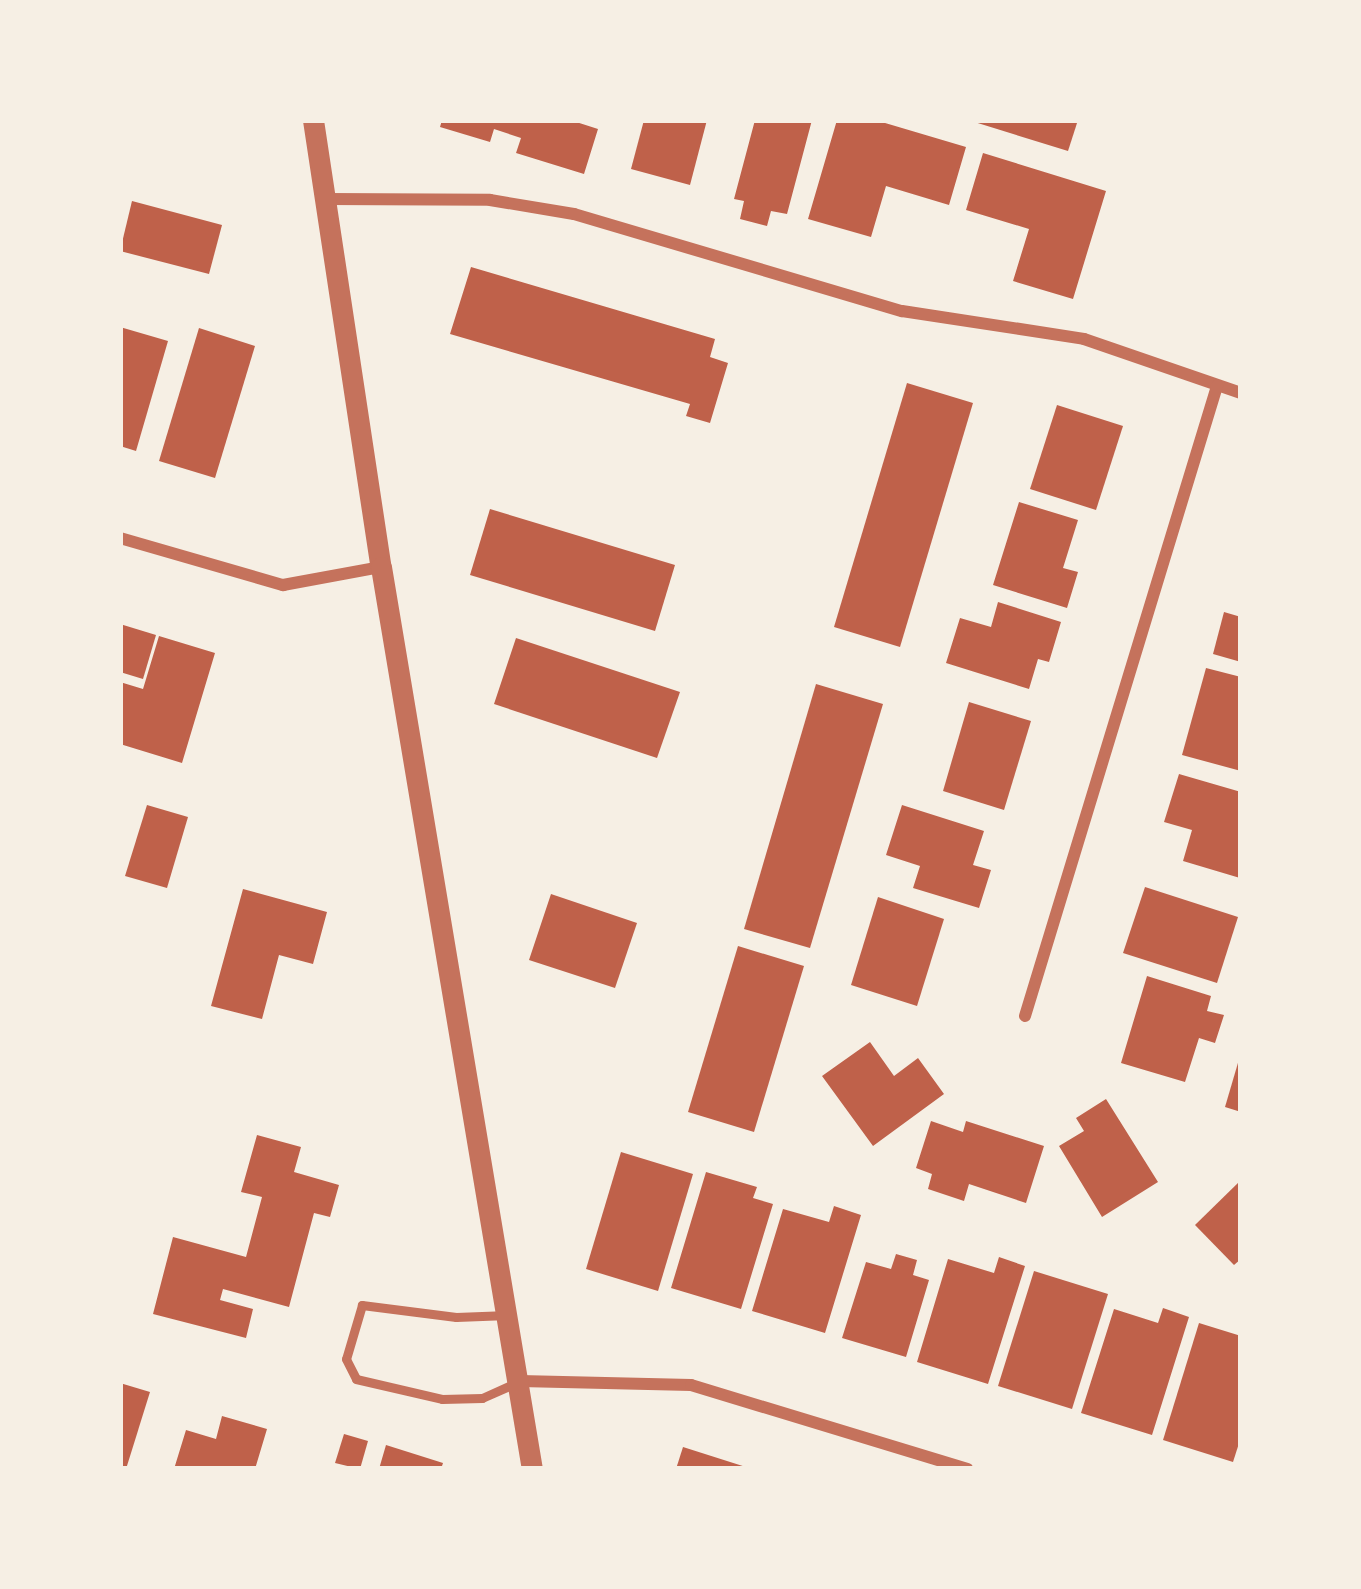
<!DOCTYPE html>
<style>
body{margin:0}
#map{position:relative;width:1361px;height:1589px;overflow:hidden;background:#f6efe4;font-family:Roboto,sans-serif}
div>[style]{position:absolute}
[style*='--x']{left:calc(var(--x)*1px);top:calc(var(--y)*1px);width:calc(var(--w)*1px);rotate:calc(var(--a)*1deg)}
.building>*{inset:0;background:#bf614a}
.service>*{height:9px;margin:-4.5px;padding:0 4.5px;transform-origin:4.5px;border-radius:4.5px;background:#c5725c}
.minor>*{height:12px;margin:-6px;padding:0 6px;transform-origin:6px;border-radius:6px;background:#c5725c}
.tertiary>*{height:21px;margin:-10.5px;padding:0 10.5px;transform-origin:10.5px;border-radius:10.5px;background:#c5725c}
span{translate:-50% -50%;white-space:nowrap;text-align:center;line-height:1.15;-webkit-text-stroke:9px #f6efe4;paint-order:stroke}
.frame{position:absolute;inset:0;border:123px solid #f6efe4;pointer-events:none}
</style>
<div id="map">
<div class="building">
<i style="clip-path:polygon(442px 120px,570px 120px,598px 129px,584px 174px,516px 153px,521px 138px,494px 129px,490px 142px,440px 127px)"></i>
<i style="clip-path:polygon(644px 120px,707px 120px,690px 185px,631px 169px)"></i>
<i style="clip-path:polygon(755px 120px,812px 120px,787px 214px,771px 211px,767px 226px,740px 219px,744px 201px,734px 199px)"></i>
<i style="clip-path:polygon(837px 120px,875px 120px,966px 147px,949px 205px,886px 186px,871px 237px,808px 219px)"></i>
<i style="clip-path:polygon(968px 120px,1078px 120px,1068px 151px)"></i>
<i style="clip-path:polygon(983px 153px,1106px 191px,1073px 299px,1013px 281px,1029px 229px,966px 210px)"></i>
<i style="clip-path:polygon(132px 201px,222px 225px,209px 274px,120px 251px)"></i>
<i style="clip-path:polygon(471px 267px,715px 339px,710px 357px,728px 363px,710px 423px,686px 416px,690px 404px,450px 334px)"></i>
<i style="clip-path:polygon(120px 327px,168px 341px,136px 451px,120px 446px)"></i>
<i style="clip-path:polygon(199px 328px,255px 346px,215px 478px,159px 461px)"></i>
<i style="clip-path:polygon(907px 383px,973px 403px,900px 647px,834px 627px)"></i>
<i style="clip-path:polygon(1057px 405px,1123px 426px,1096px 510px,1030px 489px)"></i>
<i style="clip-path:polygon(1019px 502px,1078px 520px,1063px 568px,1078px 572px,1067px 608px,993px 585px)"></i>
<i style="clip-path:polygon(490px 509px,675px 565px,655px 631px,470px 575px)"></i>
<i style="clip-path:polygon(998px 602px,1061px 622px,1049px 662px,1038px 659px,1029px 689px,946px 663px,960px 618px,991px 627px)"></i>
<i style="clip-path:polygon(1224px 612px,1241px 617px,1241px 662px,1213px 654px)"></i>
<i style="clip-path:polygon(120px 624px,156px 635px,143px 679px,120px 672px)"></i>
<i style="clip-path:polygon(159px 636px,215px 653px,182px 763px,120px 744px,120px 682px,143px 689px)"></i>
<i style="clip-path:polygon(516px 638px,680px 692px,657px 758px,494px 704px)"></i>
<i style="clip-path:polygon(1206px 668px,1241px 677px,1241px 771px,1182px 755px)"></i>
<i style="clip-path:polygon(816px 684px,883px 704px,810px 948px,744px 929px)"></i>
<i style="clip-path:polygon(969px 702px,1031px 721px,1004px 810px,943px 791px)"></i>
<i style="clip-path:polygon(1179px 774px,1241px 792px,1240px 878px,1183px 861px,1192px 830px,1164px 822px)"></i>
<i style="clip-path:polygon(147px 805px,188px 817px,167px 888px,125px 876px)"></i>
<i style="clip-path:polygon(902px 805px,984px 831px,973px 865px,991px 870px,979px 908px,913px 888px,920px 866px,886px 855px)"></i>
<i style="clip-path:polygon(1145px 887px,1238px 917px,1217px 983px,1123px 953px)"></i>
<i style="clip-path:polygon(243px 889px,327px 912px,313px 964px,279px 955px,262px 1019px,211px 1006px)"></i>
<i style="clip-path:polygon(551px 894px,637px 923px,615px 988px,529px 960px)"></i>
<i style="clip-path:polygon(878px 897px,944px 919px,917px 1006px,851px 985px)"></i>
<i style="clip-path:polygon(738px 946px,804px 966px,754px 1132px,688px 1112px)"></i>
<i style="clip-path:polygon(1147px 976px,1211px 996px,1207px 1011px,1224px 1015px,1215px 1043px,1199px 1038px,1185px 1082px,1121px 1063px)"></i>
<i style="clip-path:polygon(870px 1042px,894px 1076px,918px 1058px,944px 1094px,873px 1146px,822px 1076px)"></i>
<i style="clip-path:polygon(1240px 1056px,1241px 1056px,1241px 1112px,1225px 1107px)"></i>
<i style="clip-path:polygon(1106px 1099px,1158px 1182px,1102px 1217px,1059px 1146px,1084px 1131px,1076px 1118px)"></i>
<i style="clip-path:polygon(931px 1121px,963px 1132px,966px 1121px,1044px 1146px,1026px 1203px,969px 1184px,964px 1201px,928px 1189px,932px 1174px,916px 1168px)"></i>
<i style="clip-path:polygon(257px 1135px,301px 1147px,294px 1172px,339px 1185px,330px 1217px,314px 1213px,289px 1307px,223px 1289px,220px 1300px,253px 1309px,246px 1338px,153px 1314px,173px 1237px,246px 1257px,262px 1197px,241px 1192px)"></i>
<i style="clip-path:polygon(621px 1152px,693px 1174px,658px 1291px,586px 1269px)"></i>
<i style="clip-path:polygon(706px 1172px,757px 1187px,753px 1198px,773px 1204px,741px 1309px,671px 1288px)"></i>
<i style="clip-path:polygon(1241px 1180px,1241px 1259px,1234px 1265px,1195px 1225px)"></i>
<i style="clip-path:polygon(834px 1206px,861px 1215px,825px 1333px,752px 1311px,783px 1209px,829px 1222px)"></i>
<i style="clip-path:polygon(896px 1254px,917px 1260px,913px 1275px,929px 1280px,906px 1357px,842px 1338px,866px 1262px,891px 1269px)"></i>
<i style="clip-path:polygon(999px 1257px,1025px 1266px,988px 1384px,917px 1362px,948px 1259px,994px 1273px)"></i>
<i style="clip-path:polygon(1034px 1271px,1108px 1294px,1072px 1409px,998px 1386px)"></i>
<i style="clip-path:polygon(1163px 1308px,1189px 1317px,1152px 1435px,1081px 1413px,1114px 1309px,1158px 1323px)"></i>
<i style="clip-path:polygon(1199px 1323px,1241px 1336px,1241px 1437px,1233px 1462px,1163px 1440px)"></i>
<i style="clip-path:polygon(120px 1383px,150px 1392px,126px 1469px,120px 1469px)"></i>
<i style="clip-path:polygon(222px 1416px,267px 1429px,255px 1469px,174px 1469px,186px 1430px,216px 1439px)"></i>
<i style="clip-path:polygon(344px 1434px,368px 1441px,360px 1469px,335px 1463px)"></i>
<i style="clip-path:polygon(386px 1445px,443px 1463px,441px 1469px,379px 1469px)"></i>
<i style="clip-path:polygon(683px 1447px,749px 1468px,749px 1469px,676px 1469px)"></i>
</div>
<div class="service">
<i style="--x:508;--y:1315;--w:52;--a:177.8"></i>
<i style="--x:456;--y:1317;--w:95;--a:-172.7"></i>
<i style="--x:362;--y:1305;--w:56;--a:106.5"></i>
<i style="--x:346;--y:1359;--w:22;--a:63"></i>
<i style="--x:356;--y:1379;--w:88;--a:13.1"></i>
<i style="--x:442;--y:1399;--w:40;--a:-1.4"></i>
<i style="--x:482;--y:1398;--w:36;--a:-24"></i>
</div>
<div class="minor">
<i style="--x:326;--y:199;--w:164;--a:0.3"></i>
<i style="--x:490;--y:200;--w:85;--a:9.5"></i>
<i style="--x:574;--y:214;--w:342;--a:16.5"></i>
<i style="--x:902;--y:311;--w:184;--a:8.7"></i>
<i style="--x:1084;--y:339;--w:166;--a:19"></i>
<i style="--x:120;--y:538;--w:170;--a:16.1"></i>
<i style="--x:283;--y:585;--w:100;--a:-10.4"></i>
<i style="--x:1025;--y:1016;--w:659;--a:-73.05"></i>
<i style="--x:520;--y:1381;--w:171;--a:1.3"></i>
<i style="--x:691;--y:1385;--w:289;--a:16.9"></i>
</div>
<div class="tertiary">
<i style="--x:313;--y:120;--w:452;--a:81.4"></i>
<i style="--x:381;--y:567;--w:915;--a:80.5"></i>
</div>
<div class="frame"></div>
</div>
